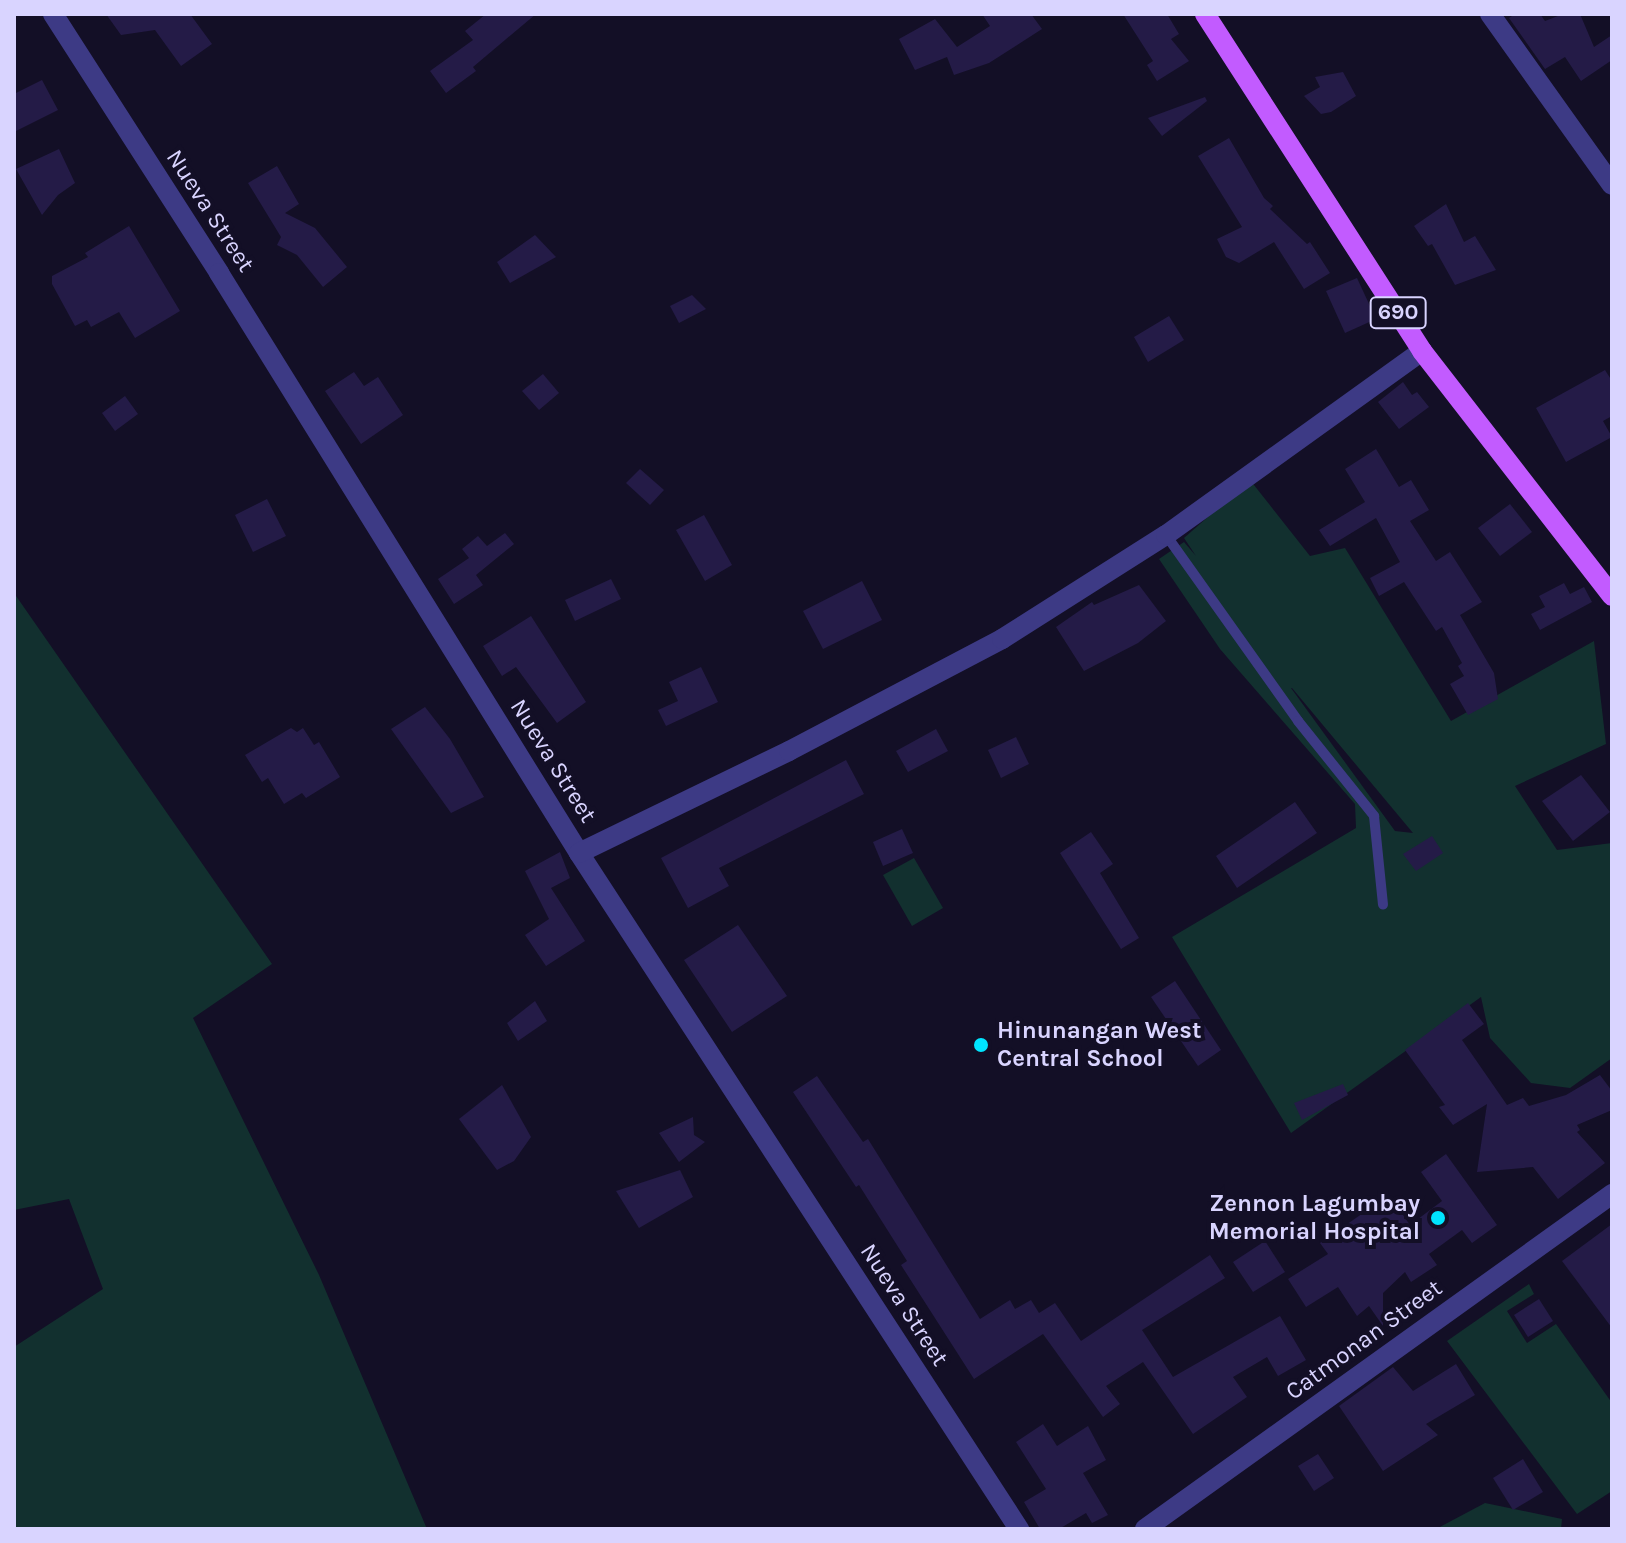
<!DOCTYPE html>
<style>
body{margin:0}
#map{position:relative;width:1626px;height:1543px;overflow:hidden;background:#130f26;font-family:Karla,sans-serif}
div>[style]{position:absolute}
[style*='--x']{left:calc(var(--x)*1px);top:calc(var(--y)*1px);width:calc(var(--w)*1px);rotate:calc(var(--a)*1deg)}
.green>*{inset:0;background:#12302f}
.building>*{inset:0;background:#241b47}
.lane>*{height:10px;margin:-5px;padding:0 5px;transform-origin:5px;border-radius:5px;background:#3d3a85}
.street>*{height:20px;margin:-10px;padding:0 10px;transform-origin:10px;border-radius:10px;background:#3d3a85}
.primary>*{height:20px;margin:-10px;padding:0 10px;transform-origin:10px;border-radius:10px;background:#c25bff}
.dots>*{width:22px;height:22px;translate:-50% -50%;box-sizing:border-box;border:4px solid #130f26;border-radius:50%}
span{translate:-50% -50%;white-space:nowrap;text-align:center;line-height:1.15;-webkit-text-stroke:8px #130f26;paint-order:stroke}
.shield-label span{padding:2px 6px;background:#130f26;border:2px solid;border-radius:6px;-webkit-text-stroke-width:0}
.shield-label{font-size:22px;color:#d9d4ff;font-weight:700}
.street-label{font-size:24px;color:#d9d4ff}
.poi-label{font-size:24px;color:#d9d4ff;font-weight:700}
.left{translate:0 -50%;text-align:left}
.right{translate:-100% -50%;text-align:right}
.frame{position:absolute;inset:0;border:16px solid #d9d4ff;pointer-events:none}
</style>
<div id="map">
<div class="green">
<i style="clip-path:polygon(evenodd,1250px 480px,1310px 556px,1345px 548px,1451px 721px,1594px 641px,1606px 744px,1515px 786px,1557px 850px,1612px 843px,1612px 1058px,1570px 1088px,1531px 1083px,1490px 1038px,1481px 997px,1291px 1133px,1172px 937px,1356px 828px,1355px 804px,1220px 649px,1159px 559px,1184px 542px,1196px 556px,1184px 538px,1250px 480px,1291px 688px,1292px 688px,1413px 833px,1395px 831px,1291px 688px)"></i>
<i style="clip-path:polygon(14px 593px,272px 964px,193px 1018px,319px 1275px,427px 1529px,14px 1529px,14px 1347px,103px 1289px,69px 1199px,14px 1210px)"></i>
<i style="clip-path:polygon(914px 858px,943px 908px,912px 926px,883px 875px)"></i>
<i style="clip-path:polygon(1529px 1284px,1534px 1294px,1507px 1311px,1527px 1343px,1556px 1324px,1612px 1403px,1612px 1491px,1577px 1514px,1447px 1341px)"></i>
<i style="clip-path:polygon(1485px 1503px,1562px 1519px,1561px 1529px,1436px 1529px)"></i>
</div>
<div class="building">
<i style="clip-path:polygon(106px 14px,190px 14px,212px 44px,181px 66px,155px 30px,121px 35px)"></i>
<i style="clip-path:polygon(486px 14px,536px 14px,473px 67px,476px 71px,446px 93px,430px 71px,473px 40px,465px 31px)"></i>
<i style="clip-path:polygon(982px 14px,1031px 14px,1042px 29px,989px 63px,954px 75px,947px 57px,915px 70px,899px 39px,935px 19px,957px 47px,990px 26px)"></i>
<i style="clip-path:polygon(1123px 14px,1167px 14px,1179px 34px,1171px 39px,1189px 61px,1157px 81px,1147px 65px,1153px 61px)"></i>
<i style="clip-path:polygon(1515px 14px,1540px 14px,1545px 21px,1563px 14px,1580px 14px,1594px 47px,1612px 35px,1612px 60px,1581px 81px,1565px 57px,1545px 69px,1509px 18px)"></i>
<i style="clip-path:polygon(1343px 72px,1356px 96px,1331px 112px,1321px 114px,1304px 96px,1320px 87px,1315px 77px)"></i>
<i style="clip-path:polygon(42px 80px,58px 110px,14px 132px,14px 94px)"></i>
<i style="clip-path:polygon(1205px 97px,1207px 101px,1162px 136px,1148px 118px)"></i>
<i style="clip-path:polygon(1229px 138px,1264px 198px,1273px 206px,1270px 209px,1307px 244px,1310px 242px,1330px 273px,1304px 289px,1274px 242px,1239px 263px,1226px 257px,1217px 239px,1242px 227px,1198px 156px)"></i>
<i style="clip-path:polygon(59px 149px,75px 183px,58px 195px,42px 215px,16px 169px)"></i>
<i style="clip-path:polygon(277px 166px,299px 204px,285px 213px,315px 228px,347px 267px,323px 287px,297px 255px,277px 245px,281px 237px,248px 183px)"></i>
<i style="clip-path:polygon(1446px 204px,1464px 242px,1475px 236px,1496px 270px,1455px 285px,1432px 244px,1428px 246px,1414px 226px)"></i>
<i style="clip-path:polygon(129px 226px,180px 311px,135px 338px,119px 312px,91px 327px,87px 320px,75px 326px,52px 284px,52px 276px,88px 257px,85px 253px)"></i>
<i style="clip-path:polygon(535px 235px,556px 257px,510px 283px,497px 262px)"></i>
<i style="clip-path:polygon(1357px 278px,1376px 319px,1345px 333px,1326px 291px)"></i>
<i style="clip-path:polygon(692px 295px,706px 309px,679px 323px,670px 306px)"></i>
<i style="clip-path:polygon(1169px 316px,1184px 340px,1148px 362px,1134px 337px)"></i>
<i style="clip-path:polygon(1605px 370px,1612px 381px,1612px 416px,1603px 421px,1612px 437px,1566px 462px,1536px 408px)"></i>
<i style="clip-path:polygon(354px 372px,364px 386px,378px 377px,403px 415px,361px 444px,325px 391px)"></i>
<i style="clip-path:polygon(543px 374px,559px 393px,539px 410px,522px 391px)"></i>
<i style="clip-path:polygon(1403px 382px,1412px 395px,1417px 392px,1429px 407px,1399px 429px,1378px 402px)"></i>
<i style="clip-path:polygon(125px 396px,138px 414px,115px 431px,102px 413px)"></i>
<i style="clip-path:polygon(1376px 449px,1399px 487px,1411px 480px,1429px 510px,1410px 521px,1436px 561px,1450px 552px,1482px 602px,1460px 615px,1494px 673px,1498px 699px,1468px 715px,1450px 684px,1464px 676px,1458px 666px,1462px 663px,1442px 627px,1436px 631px,1404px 582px,1379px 596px,1370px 578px,1400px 562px,1376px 518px,1330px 546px,1319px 530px,1365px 502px,1345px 469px)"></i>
<i style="clip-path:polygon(640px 469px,664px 490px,650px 505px,626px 483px)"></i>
<i style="clip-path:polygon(267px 499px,286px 536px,253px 552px,235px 515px)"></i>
<i style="clip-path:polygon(1510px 504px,1532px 532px,1500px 556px,1478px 528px)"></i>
<i style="clip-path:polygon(704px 515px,732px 565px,705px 581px,676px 530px)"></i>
<i style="clip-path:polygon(505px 533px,514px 544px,476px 575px,483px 585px,454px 604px,438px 579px,469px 558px,462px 549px,478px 536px,487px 546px)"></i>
<i style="clip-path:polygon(611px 579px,621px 599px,575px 621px,565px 600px)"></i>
<i style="clip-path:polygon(862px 581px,882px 620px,823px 649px,803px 611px)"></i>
<i style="clip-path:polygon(1564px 583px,1570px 594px,1584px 587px,1592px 602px,1540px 630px,1531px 614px,1545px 607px,1539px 596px)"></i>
<i style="clip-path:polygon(1139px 585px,1166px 621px,1138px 643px,1084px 671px,1056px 627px,1092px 602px,1094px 605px)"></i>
<i style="clip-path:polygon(531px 616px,586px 702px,557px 723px,516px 667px,502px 676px,483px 646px)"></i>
<i style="clip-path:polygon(701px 667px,718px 702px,666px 726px,658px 710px,678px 701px,669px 682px)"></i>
<i style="clip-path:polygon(425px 707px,450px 739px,484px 797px,451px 813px,391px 729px)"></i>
<i style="clip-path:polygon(291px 728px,297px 732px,303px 728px,314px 745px,319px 742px,340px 777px,306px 798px,302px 793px,284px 804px,268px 778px,262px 782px,245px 755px)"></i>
<i style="clip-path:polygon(936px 729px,948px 751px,908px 772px,896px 751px)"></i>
<i style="clip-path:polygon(1016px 737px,1029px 764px,1001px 778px,988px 750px)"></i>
<i style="clip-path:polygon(846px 760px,864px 794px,719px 868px,729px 886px,688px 908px,661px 858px)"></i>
<i style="clip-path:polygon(1581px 775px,1610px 812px,1573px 841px,1542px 801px)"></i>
<i style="clip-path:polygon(1295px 802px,1317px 833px,1237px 888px,1216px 856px)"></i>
<i style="clip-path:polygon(902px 829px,913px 853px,883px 866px,873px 842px)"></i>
<i style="clip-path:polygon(1091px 832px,1113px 864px,1100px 873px,1139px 938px,1121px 949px,1060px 853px)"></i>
<i style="clip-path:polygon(1432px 836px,1443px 853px,1416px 871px,1403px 854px)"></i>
<i style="clip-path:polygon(560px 852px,570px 878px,551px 888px,585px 941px,546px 966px,525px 935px,549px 919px,525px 871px)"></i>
<i style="clip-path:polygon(738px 925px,787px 996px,732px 1032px,684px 960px)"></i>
<i style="clip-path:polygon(1175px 981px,1221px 1050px,1198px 1066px,1151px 997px)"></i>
<i style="clip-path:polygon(535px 1001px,547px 1021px,518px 1041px,507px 1023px)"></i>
<i style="clip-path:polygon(1468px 1003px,1484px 1024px,1462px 1040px,1507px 1105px,1523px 1098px,1529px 1106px,1566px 1095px,1600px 1075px,1612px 1091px,1612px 1110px,1577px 1125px,1580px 1130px,1577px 1132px,1605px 1163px,1558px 1199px,1533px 1167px,1477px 1172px,1487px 1104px,1453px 1125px,1439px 1107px,1445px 1105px,1405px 1050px)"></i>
<i style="clip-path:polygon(817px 1076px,863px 1142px,868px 1139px,980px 1319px,1010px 1300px,1015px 1309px,1031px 1300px,1039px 1313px,1055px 1303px,1081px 1341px,1210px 1255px,1225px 1278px,1142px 1330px,1173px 1377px,1280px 1316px,1306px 1360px,1278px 1376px,1267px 1357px,1233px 1377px,1247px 1397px,1193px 1434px,1143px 1362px,1106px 1386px,1120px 1404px,1103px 1417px,1043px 1334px,974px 1379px,901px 1265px,907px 1261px,859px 1185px,856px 1187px,793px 1092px)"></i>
<i style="clip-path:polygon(1343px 1084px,1348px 1095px,1302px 1120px,1294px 1103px)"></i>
<i style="clip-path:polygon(502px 1085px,531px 1137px,514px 1161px,497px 1170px,459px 1119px)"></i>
<i style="clip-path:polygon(693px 1117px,694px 1135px,705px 1142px,679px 1162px,659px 1133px)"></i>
<i style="clip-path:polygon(1446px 1154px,1497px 1225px,1472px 1243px,1462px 1230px,1429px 1254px,1437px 1265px,1411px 1282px,1405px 1272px,1383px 1293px,1383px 1326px,1369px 1306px,1357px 1316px,1338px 1287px,1306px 1307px,1288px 1279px,1328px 1254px,1320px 1243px,1389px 1195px,1410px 1225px,1442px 1201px,1421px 1172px)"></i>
<i style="clip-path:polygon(680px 1170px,693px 1197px,639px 1228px,616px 1191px)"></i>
<i style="clip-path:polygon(1612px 1224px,1612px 1328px,1562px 1261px)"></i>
<i style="clip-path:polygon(1265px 1241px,1285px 1272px,1253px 1292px,1233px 1262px)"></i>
<i style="clip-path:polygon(1539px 1299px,1553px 1321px,1528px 1337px,1514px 1315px)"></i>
<i style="clip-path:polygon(1456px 1364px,1475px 1395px,1426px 1424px,1438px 1435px,1383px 1471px,1339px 1406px,1393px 1367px,1413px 1391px)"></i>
<i style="clip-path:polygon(1043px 1424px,1057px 1446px,1088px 1426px,1106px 1460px,1083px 1473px,1108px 1515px,1092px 1523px,1086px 1513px,1059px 1529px,1040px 1529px,1024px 1502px,1046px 1489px,1016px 1442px)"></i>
<i style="clip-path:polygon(1318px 1454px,1334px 1478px,1314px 1491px,1298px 1466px)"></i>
<i style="clip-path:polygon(1523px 1459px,1543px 1492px,1513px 1510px,1493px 1478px)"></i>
</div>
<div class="lane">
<i style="--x:1166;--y:535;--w:228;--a:54.6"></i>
<i style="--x:1298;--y:721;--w:122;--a:51.3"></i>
<i style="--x:1374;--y:816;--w:89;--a:84.2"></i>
</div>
<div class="street">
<i style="--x:53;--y:14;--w:308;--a:57.3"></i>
<i style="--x:219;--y:273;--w:683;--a:58.17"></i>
<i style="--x:579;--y:853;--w:807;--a:56.94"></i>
<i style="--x:1490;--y:14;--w:210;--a:54.5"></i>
<i style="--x:579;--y:853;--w:233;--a:-25.9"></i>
<i style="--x:789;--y:751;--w:241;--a:-27.7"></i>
<i style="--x:1002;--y:639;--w:194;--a:-32.4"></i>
<i style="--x:1166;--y:535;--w:315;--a:-35.7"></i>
<i style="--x:1145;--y:1529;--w:575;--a:-35.65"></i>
</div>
<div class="primary">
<i style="--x:1205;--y:14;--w:401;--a:57.2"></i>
<i style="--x:1422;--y:351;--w:310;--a:52.2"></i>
</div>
<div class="dots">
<i style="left:981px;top:1045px;background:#00e5ff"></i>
<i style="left:1438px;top:1218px;background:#00e5ff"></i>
</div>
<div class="shield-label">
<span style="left:1398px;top:313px">690</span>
</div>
<div class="street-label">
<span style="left:210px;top:211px;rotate:57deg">Nueva Street</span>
<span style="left:553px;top:761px;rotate:58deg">Nueva Street</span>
<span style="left:904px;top:1305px;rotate:57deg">Nueva Street</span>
<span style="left:1364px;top:1340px;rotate:-36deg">Catmonan Street</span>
</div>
<div class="poi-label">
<span class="left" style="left:997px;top:1045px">Hinunangan West<br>Central School</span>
<span class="right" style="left:1420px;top:1218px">Zennon Lagumbay<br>Memorial Hospital</span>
</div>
<div class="frame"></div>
</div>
